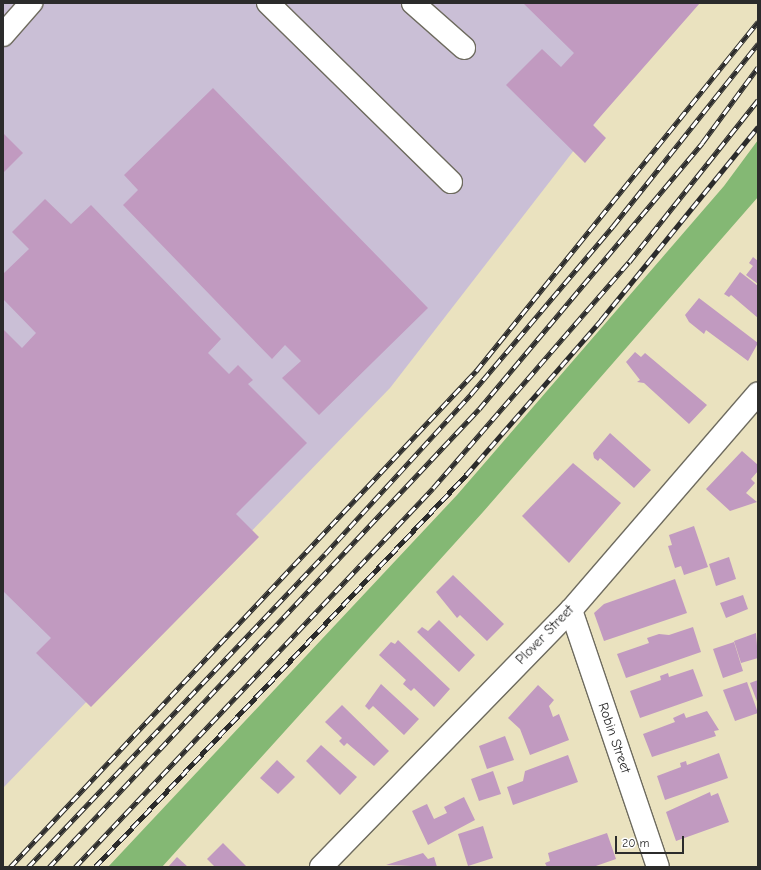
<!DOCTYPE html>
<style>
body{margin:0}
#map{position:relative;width:761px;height:870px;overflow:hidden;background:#eae2bf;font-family:"Comic Neue",sans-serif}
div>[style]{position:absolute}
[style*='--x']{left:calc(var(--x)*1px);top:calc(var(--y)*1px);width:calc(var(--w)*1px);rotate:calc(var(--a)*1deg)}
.industrial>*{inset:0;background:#cabfd6}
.forest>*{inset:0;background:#84b874}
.building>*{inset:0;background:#c19ac0}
.roads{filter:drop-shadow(1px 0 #6e6b5f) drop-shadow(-1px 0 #6e6b5f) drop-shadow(0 1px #6e6b5f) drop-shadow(0 -1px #6e6b5f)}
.minor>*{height:22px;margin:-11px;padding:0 11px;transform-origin:11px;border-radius:11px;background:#fff}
.major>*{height:22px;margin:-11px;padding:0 11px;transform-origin:11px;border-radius:11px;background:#fff}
.rail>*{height:4.5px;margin-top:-2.25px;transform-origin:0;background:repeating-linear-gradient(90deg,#fff 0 9px,#2b2b2b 0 18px);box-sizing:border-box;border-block:1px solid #2b2b2b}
span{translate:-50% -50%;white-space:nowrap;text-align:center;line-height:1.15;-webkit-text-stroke:4px #fff;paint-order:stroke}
.street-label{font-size:14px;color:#2b2b2b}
.frame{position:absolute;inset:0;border:4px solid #2b2b2b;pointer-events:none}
.scale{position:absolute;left:615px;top:836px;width:69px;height:18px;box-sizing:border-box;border:2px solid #2b2b2b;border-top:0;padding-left:5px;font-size:12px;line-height:14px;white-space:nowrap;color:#2b2b2b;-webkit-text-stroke:3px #fff;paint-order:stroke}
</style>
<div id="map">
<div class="industrial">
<i style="clip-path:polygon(3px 3px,688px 3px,390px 388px,3px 788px)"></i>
</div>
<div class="forest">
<i style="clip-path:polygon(758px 140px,758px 197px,483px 512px,162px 867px,108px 867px,457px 495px,724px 186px)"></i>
</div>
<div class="building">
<i style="clip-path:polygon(523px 3px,700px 3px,593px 125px,606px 138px,585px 163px,506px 85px,542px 49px,561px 67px,574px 53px)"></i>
<i style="clip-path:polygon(213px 88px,428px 308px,319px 415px,282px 378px,301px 361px,285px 345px,272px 359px,123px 205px,138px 190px,124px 175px)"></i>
<i style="clip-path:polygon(3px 133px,23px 153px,3px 173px)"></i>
<i style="clip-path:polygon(45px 199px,71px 224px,91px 205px,221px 339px,208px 353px,229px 374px,238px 365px,253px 380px,248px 384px,307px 443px,236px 514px,259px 537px,91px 707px,36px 653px,51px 638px,3px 591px,3px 329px,22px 348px,36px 333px,3px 299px,3px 274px,29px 249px,12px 232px)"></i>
<i style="clip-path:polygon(753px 257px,758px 261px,758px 284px,746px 275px,753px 266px,749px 263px)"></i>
<i style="clip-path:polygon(740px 272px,758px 286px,758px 318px,731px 295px,729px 297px,724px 294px)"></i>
<i style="clip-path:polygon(699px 298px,758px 343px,748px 361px,706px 330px,704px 334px,689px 322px,685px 315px)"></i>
<i style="clip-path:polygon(635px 352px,641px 357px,645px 353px,707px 405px,689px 424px,644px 383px,637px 382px,640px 380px,626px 362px)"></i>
<i style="clip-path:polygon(610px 433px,651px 470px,634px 488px,600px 458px,598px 461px,594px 458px,593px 453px)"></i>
<i style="clip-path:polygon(742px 451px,758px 465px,758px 471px,751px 479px,755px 483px,746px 493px,757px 502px,730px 511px,706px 489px)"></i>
<i style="clip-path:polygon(573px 463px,621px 503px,569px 563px,522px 516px)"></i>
<i style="clip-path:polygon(694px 526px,708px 567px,684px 575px,681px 566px,675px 568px,668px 546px,672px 545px,669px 535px)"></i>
<i style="clip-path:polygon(729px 557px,736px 579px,716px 586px,709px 564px)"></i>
<i style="clip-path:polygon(453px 575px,504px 624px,487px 641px,460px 615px,457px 618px,436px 592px)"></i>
<i style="clip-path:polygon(675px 579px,687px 613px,604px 641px,594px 613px,604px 604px)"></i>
<i style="clip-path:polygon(743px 595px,748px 609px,726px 618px,720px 603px)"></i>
<i style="clip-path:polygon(439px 620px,475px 655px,459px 672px,417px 632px,422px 627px,428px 631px)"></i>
<i style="clip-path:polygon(693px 627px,701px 652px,626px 678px,617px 654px,649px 643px,647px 638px,659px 634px,669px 635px)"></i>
<i style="clip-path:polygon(756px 633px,758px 658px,741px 663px,734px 641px)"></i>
<i style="clip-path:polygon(398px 640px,450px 689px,434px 707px,414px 688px,411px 691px,403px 684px,406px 680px,379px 655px,391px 642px,395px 644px)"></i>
<i style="clip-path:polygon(734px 642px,743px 671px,723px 678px,713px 649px)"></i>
<i style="clip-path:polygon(693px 669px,703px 696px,640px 718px,630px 691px,661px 680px,660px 676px,668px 673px,669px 677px)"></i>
<i style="clip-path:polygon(758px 680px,758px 704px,750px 683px)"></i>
<i style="clip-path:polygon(747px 682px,758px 713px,735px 721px,723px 690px)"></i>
<i style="clip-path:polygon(381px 684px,419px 719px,404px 735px,373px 706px,369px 710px,365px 706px)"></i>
<i style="clip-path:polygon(538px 685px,554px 700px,549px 706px,553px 717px,559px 714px,569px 740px,530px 755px,520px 729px,508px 718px)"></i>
<i style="clip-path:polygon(342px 705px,389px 751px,374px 766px,347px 743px,344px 746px,339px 741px,342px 738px,325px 722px)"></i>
<i style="clip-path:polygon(707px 711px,719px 730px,714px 731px,716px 736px,652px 757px,643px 734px,675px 722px,673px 718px,684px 713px,686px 718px)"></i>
<i style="clip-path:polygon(505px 736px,514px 760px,487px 769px,479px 746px)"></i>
<i style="clip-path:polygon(321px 745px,357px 777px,340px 795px,306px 761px)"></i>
<i style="clip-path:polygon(719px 753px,728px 778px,665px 800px,657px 776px,681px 767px,680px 763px,686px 761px,687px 765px)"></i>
<i style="clip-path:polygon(568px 755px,578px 782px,513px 805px,507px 787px,523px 781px,525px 771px)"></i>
<i style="clip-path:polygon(277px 760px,295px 777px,278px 794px,260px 778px)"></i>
<i style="clip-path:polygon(493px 771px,501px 794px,479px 801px,471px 779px)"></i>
<i style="clip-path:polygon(710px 792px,711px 796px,718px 793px,729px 822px,676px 841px,666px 812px)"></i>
<i style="clip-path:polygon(464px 797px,475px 820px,428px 845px,412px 811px,427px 804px,434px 819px,447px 813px,444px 807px)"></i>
<i style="clip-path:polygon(483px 826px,493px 858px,468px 866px,458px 834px)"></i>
<i style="clip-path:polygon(607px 833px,616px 859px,593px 867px,547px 867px,545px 863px,550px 861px,548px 853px)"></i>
<i style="clip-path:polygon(223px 843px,247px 867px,215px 867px,207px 859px)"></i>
<i style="clip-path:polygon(423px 853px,428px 859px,434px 857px,437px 867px,386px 865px)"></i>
<i style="clip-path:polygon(177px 857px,188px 867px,168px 867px)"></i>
</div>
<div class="roads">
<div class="minor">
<i style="--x:268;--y:3;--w:256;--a:44.4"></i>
<i style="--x:413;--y:3;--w:68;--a:41.4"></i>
<i style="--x:571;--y:610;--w:271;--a:71.3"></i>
<i style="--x:321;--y:867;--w:359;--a:-45.8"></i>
<i style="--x:571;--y:610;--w:286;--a:-49.2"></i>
</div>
<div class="major">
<i style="--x:3;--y:35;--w:43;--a:-48.8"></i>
</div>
</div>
<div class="rail">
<i style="--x:10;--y:867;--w:681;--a:-46.79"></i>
<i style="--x:476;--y:371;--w:449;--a:-51.1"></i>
<i style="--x:28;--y:867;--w:431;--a:-46.5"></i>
<i style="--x:325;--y:554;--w:217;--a:-47.6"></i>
<i style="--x:471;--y:394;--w:220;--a:-49.8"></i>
<i style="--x:613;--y:226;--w:233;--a:-51.5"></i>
<i style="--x:49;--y:867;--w:628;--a:-46.81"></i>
<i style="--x:479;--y:409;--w:347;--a:-50"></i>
<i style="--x:702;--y:143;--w:94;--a:-53.6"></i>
<i style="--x:75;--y:867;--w:521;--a:-46.63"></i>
<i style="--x:433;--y:488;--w:299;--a:-49.1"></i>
<i style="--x:629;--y:262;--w:207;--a:-51.5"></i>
<i style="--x:95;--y:867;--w:540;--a:-46.58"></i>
<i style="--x:466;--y:475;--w:206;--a:-48.9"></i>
<i style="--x:601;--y:320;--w:249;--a:-50.9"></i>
</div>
<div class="street-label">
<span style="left:545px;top:635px;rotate:-46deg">Plover Street</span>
<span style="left:614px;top:738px;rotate:71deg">Robin Street</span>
</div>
<div class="frame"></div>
<div class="scale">20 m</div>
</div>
